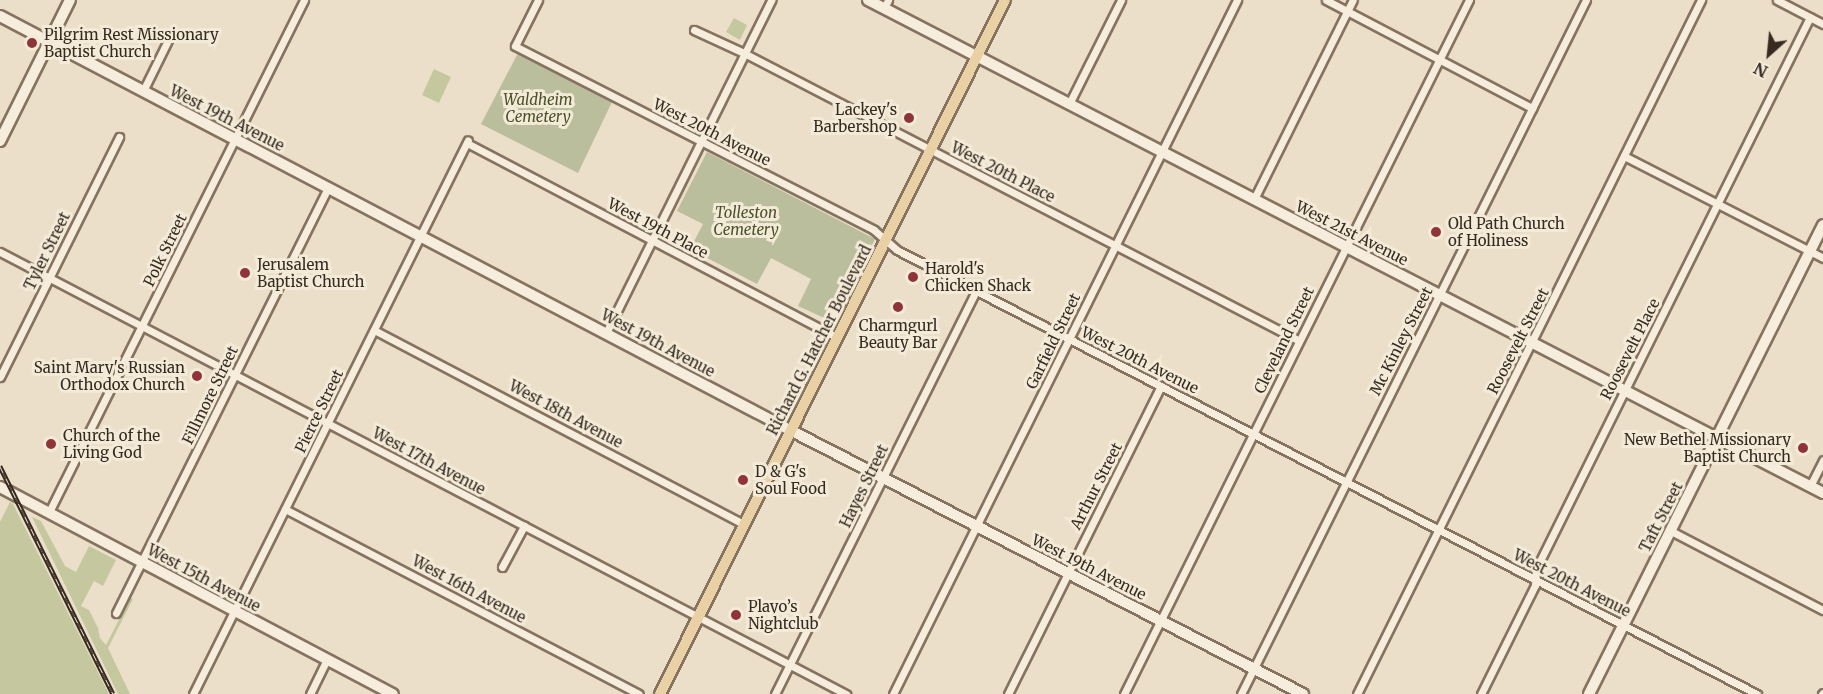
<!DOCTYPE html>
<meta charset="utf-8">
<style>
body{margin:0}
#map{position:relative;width:1823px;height:694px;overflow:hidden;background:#ebdfc9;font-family:Merriweather,serif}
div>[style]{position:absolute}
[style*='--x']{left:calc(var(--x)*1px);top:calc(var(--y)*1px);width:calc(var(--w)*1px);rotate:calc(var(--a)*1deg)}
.green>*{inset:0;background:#c5c89e}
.cemetery>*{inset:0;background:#bbbe9c}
.roads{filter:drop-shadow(2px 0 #85725f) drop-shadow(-2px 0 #85725f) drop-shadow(0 2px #85725f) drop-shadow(0 -2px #85725f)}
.street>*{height:7px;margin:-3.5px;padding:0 3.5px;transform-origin:3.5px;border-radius:3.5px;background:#f6eddc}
.secondary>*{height:10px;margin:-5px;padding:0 5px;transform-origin:5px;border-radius:5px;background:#f6eddc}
.primary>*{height:10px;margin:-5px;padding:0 5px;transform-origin:5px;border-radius:5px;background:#e9d1a5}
.rail>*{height:4.5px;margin-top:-2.25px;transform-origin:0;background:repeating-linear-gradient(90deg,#f3ead8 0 7px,#372b21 0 14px);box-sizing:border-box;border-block:2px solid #372b21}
.dots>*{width:16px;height:16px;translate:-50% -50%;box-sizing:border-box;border:3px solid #f3ead8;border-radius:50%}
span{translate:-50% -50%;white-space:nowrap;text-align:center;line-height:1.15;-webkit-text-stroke:6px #f3ead8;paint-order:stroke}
.poi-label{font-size:15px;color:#372b21}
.left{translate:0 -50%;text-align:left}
.right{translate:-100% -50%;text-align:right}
.park-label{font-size:15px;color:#49522a;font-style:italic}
.street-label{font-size:15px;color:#372b21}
.north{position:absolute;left:1739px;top:24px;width:60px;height:60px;-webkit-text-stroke:4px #f3ead8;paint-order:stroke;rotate:207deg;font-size:16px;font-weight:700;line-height:24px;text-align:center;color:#372b21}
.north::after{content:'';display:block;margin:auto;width:21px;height:27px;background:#372b21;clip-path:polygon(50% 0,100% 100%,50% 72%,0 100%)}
</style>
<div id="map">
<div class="green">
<i style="clip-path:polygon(734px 18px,747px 25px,740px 40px,726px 32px)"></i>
<i style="clip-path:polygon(434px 69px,451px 77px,439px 103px,422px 95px)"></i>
<i style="clip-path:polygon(10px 502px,13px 504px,109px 694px,0 694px,0 522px)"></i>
<i style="clip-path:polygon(32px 517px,41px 521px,65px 566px,76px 572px,89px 546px,116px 560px,103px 586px,94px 581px,81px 606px,89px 610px,98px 628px,100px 638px,106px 645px,130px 598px,133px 599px,108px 648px,130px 694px,118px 694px)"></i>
</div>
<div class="cemetery">
<i style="clip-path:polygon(518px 53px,612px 102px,578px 173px,481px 124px)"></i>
<i style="clip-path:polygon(707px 152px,875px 239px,833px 322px,798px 306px,811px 279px,771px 258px,757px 284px,690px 249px,703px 224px,677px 211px)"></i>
</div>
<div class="roads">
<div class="street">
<i style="--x:538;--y:0;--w:51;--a:116.6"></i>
<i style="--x:515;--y:46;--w:403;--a:27.1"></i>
<i style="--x:874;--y:230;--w:30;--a:41"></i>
<i style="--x:897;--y:250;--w:968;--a:27.31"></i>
<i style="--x:1326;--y:0;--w:233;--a:27.7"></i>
<i style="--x:1777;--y:0;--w:52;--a:27.6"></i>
<i style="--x:884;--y:8;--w:9;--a:-63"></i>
<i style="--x:694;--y:30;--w:55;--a:24.7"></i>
<i style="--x:744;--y:53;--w:624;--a:27.39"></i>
<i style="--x:143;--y:91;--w:64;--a:-63.8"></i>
<i style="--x:1069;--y:104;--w:116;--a:-63.4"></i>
<i style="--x:467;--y:143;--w:418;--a:27.7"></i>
<i style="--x:1624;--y:156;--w:224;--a:27.1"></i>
<i style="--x:1254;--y:199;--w:222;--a:-63.6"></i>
<i style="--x:0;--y:252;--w:955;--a:27.59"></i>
<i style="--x:374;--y:330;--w:418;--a:27.7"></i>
<i style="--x:606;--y:333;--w:372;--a:-63.6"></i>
<i style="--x:0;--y:377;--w:268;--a:-63.6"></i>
<i style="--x:1810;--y:486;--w:29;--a:-63"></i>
<i style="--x:285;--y:509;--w:399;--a:27.6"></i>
<i style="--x:49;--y:512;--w:572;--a:-63.52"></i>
<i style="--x:1671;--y:531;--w:171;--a:27.5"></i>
<i style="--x:502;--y:567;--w:47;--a:-61.8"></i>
<i style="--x:116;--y:613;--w:475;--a:-63.5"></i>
<i style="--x:193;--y:694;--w:618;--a:-63.6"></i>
<i style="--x:310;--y:694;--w:39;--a:-64"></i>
<i style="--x:775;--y:694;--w:450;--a:-63.5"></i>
<i style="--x:893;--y:694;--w:775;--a:-63.63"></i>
<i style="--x:1008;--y:694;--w:344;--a:-63.6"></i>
<i style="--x:1124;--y:694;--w:775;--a:-63.57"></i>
<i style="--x:1241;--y:694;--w:775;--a:-63.57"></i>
<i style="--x:1357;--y:694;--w:775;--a:-63.63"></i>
<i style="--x:1481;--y:694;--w:122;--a:-63.6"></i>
<i style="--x:1535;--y:585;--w:16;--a:-86"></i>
<i style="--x:1536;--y:569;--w:616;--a:-63.6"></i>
<i style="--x:1822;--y:694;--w:1;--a:-45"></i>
</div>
<div class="secondary">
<i style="--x:868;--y:0;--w:1075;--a:27.3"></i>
<i style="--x:0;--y:16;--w:892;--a:27.66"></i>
<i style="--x:790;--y:430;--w:577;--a:27.23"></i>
<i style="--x:0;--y:141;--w:157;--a:-63.6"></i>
<i style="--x:0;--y:487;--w:444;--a:27.8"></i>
<i style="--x:1589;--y:694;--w:524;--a:-63.48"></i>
</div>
<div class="primary">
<i style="--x:660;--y:694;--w:775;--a:-63.57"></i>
</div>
</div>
<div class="rail">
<i style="--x:0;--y:466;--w:254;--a:63.6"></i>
</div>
<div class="dots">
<i style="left:32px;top:43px;background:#8f3539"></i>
<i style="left:909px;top:118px;background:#8f3539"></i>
<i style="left:1436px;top:232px;background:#8f3539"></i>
<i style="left:245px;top:273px;background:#8f3539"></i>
<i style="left:913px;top:277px;background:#8f3539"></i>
<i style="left:898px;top:307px;background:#8f3539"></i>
<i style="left:197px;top:376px;background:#8f3539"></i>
<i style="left:51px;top:444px;background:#8f3539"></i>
<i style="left:1803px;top:448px;background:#8f3539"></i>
<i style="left:743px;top:480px;background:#8f3539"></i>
<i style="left:736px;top:615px;background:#8f3539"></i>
</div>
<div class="poi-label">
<span class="left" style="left:44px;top:43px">Pilgrim Rest Missionary<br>Baptist Church</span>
<span class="right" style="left:897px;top:118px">Lackey's<br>Barbershop</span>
<span class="left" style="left:1448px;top:232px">Old Path Church<br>of Holiness</span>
<span class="left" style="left:257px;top:273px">Jerusalem<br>Baptist Church</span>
<span class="left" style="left:925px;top:277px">Harold's<br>Chicken Shack</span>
<span style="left:898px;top:334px">Charmgurl<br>Beauty Bar</span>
<span class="right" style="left:185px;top:376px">Saint Mary's Russian<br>Orthodox Church</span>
<span class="left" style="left:63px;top:444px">Church of the<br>Living God</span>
<span class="right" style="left:1791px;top:448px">New Bethel Missionary<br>Baptist Church</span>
<span class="left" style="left:755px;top:480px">D &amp; G's<br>Soul Food</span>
<span class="left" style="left:748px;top:615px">Playo’s<br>Nightclub</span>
</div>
<div class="park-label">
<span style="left:538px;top:108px">Waldheim<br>Cemetery</span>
<span style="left:746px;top:221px">Tolleston<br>Cemetery</span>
</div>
<div class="street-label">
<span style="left:227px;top:118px;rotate:27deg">West 19th Avenue</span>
<span style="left:712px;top:132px;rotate:27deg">West 20th Avenue</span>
<span style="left:1003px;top:172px;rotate:27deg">West 20th Place</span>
<span style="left:658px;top:228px;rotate:28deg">West 19th Place</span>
<span style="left:1352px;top:233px;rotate:27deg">West 21st Avenue</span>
<span style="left:165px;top:250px;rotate:-64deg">Polk Street</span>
<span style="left:47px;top:251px;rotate:-64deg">Tyler Street</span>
<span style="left:819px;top:340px;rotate:-63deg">Richard G. Hatcher Boulevard</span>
<span style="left:1284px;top:340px;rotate:-64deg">Cleveland Street</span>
<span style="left:1053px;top:341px;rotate:-64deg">Garfield Street</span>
<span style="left:1401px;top:341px;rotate:-63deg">Mc Kinley Street</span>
<span style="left:1518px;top:341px;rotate:-63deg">Roosevelt Street</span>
<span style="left:658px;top:343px;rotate:28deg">West 19th Avenue</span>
<span style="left:1630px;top:349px;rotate:-63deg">Roosevelt Place</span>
<span style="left:1140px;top:360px;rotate:27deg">West 20th Avenue</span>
<span style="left:210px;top:395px;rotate:-64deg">Fillmore Street</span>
<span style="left:319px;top:411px;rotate:-64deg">Pierce Street</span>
<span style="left:566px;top:414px;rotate:28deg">West 18th Avenue</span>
<span style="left:429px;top:461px;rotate:28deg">West 17th Avenue</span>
<span style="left:864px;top:486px;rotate:-64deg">Hayes Street</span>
<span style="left:1096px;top:486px;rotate:-63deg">Arthur Street</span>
<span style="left:1661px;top:517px;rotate:-63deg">Taft Street</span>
<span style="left:1089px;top:567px;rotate:27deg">West 19th Avenue</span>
<span style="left:204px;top:578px;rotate:28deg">West 15th Avenue</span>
<span style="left:1572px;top:583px;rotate:27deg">West 20th Avenue</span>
<span style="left:469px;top:589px;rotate:28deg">West 16th Avenue</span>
</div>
<div class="north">N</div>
</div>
